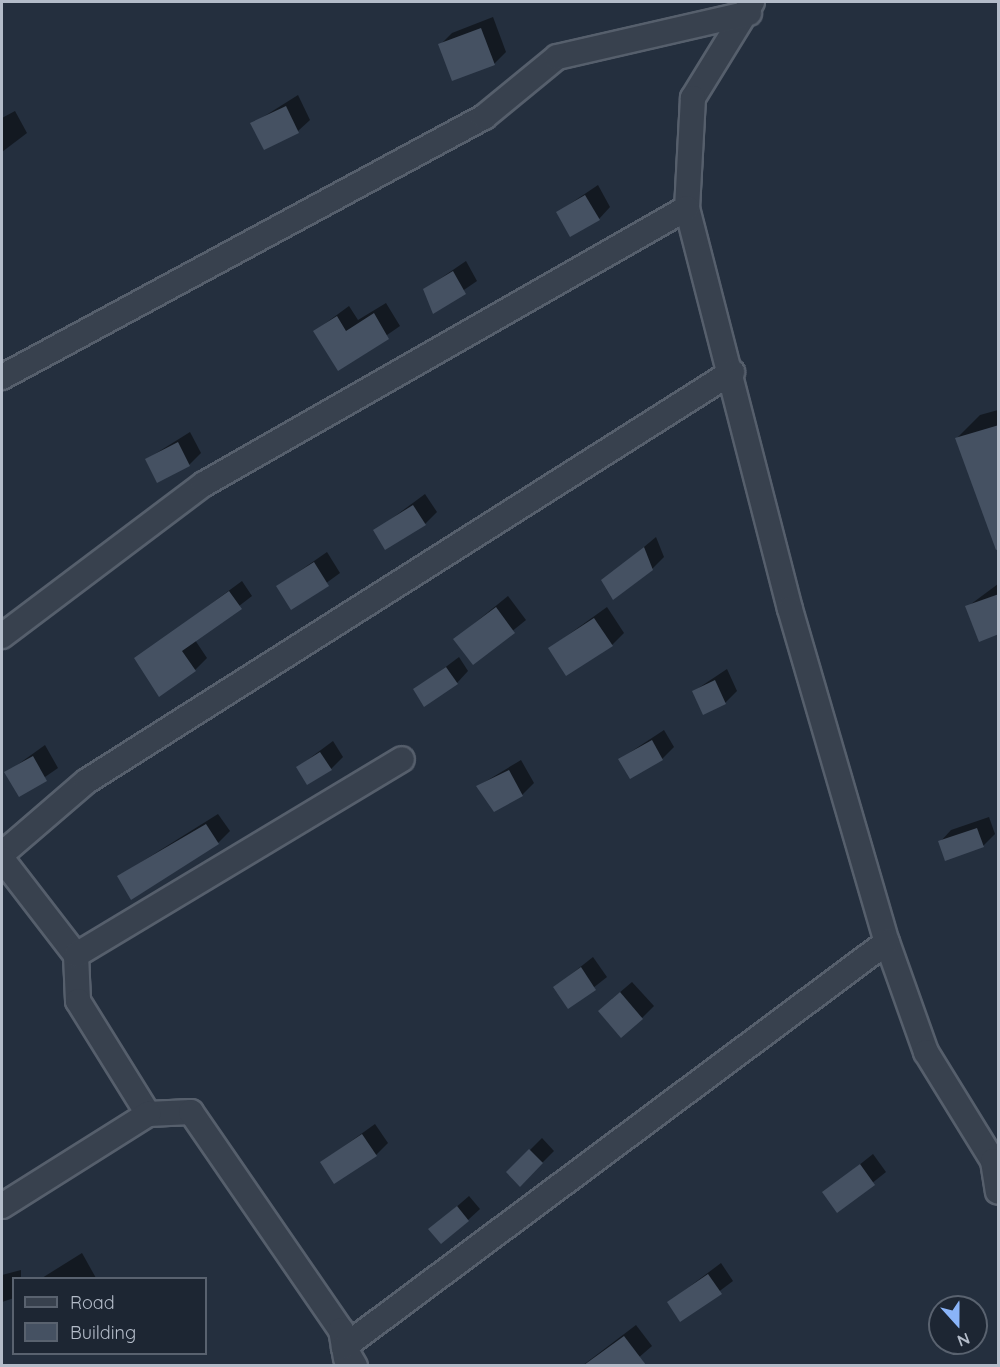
<!DOCTYPE html>
<style>
body{margin:0}
#map{position:relative;width:1000px;height:1367px;overflow:hidden;background:#242f3e;font-family:Quicksand,sans-serif}
div>[style]{position:absolute}
[style*='--x']{left:calc(var(--x)*1px);top:calc(var(--y)*1px);width:calc(var(--w)*1px);rotate:calc(var(--a)*1deg)}
.shadow>*{inset:0;background:#0007}
.building>*{inset:0;background:#455162}
.roads{filter:drop-shadow(2px 0 #565f6c) drop-shadow(-2px 0 #565f6c) drop-shadow(0 2px #565f6c) drop-shadow(0 -2px #565f6c)}
.minor>*{height:24px;margin:-12px;padding:0 12px;transform-origin:12px;border-radius:12px;background:#38414e}
span{translate:-50% -50%;white-space:nowrap;text-align:center;line-height:1.15;-webkit-text-stroke:6px #1d2633;paint-order:stroke}
.frame{position:absolute;inset:0;border:3px solid #b4bcc9;pointer-events:none}
.legend{position:absolute;left:12px;top:1277px;width:195px;height:78px;box-sizing:border-box;background:#1d2633;border:2px solid #59626f;margin:0;padding:8px 10px;list-style:none;font-size:18px;color:#b4bcc9}
.legend li{display:flex;align-items:center;gap:12px;height:30px}
.legend b{width:30px;border:2px solid #59626f}
.north{position:absolute;left:928px;top:1295px;width:60px;height:60px;box-sizing:border-box;background:#1d2633;border:2px solid #59626f;border-radius:50%;rotate:159deg;font-size:16px;font-weight:700;line-height:24px;text-align:center;color:#b4bcc9}
.north::after{content:'';display:block;margin:auto;width:21px;height:27px;background:#8ab4f8;clip-path:polygon(50% 0,100% 100%,50% 72%,0 100%)}
</style>
<div id="map">
<div class="shadow">
<i style="clip-path:polygon(493px 17px,506px 52px,494px 64px,440px 45px,452px 33px)"></i>
<i style="clip-path:polygon(298px 95px,310px 120px,298px 131px,252px 124px)"></i>
<i style="clip-path:polygon(15px 111px,27px 133px,2px 152px,2px 118px)"></i>
<i style="clip-path:polygon(598px 185px,610px 207px,599px 219px,558px 212px)"></i>
<i style="clip-path:polygon(466px 261px,477px 281px,433px 311px,425px 289px)"></i>
<i style="clip-path:polygon(386px 303px,400px 326px,338px 369px,315px 331px,349px 306px,358px 320px)"></i>
<i style="clip-path:polygon(998px 410px,998px 510px,957px 438px,980px 415px)"></i>
<i style="clip-path:polygon(190px 432px,201px 453px,189px 465px,147px 459px)"></i>
<i style="clip-path:polygon(425px 494px,437px 512px,425px 524px,375px 531px)"></i>
<i style="clip-path:polygon(656px 537px,664px 557px,652px 569px,603px 581px)"></i>
<i style="clip-path:polygon(327px 552px,340px 573px,292px 608px,278px 586px)"></i>
<i style="clip-path:polygon(242px 581px,252px 596px,195px 640px,207px 658px,195px 670px,136px 659px)"></i>
<i style="clip-path:polygon(998px 584px,998px 632px,967px 607px)"></i>
<i style="clip-path:polygon(508px 596px,526px 620px,473px 663px,455px 639px)"></i>
<i style="clip-path:polygon(607px 607px,624px 633px,612px 645px,550px 648px)"></i>
<i style="clip-path:polygon(459px 657px,468px 671px,457px 683px,415px 690px)"></i>
<i style="clip-path:polygon(727px 669px,737px 691px,725px 703px,694px 691px)"></i>
<i style="clip-path:polygon(664px 730px,674px 747px,662px 759px,620px 759px)"></i>
<i style="clip-path:polygon(333px 741px,343px 757px,331px 769px,298px 767px)"></i>
<i style="clip-path:polygon(45px 745px,58px 768px,19px 795px,6px 773px)"></i>
<i style="clip-path:polygon(521px 760px,534px 783px,522px 795px,478px 786px)"></i>
<i style="clip-path:polygon(218px 814px,230px 831px,218px 843px,119px 876px)"></i>
<i style="clip-path:polygon(989px 817px,995px 834px,983px 846px,940px 842px,951px 830px)"></i>
<i style="clip-path:polygon(593px 957px,607px 977px,569px 1007px,555px 987px)"></i>
<i style="clip-path:polygon(632px 982px,654px 1006px,642px 1018px,612px 999px)"></i>
<i style="clip-path:polygon(375px 1124px,388px 1143px,376px 1155px,322px 1162px)"></i>
<i style="clip-path:polygon(542px 1138px,554px 1151px,520px 1185px,508px 1172px)"></i>
<i style="clip-path:polygon(873px 1154px,886px 1172px,837px 1211px,824px 1193px)"></i>
<i style="clip-path:polygon(469px 1196px,480px 1209px,468px 1220px,431px 1229px)"></i>
<i style="clip-path:polygon(82px 1253px,96px 1278px,42px 1278px)"></i>
<i style="clip-path:polygon(721px 1263px,733px 1281px,681px 1320px,669px 1302px)"></i>
<i style="clip-path:polygon(21px 1270px,21px 1278px,14px 1278px,14px 1298px,2px 1302px,2px 1275px)"></i>
<i style="clip-path:polygon(636px 1325px,652px 1346px,629px 1366px,582px 1366px)"></i>
</div>
<div class="building">
<i style="clip-path:polygon(481px 28px,495px 65px,452px 81px,438px 44px)"></i>
<i style="clip-path:polygon(286px 106px,299px 133px,264px 150px,250px 123px)"></i>
<i style="clip-path:polygon(585px 195px,600px 220px,570px 237px,556px 212px)"></i>
<i style="clip-path:polygon(453px 271px,466px 294px,433px 314px,423px 289px)"></i>
<i style="clip-path:polygon(374px 313px,389px 339px,338px 371px,313px 331px,337px 316px,346px 331px)"></i>
<i style="clip-path:polygon(999px 425px,999px 549px,996px 550px,955px 438px)"></i>
<i style="clip-path:polygon(178px 442px,190px 466px,157px 483px,145px 459px)"></i>
<i style="clip-path:polygon(413px 505px,426px 525px,385px 550px,373px 530px)"></i>
<i style="clip-path:polygon(644px 547px,653px 570px,613px 600px,601px 580px)"></i>
<i style="clip-path:polygon(314px 562px,329px 586px,291px 610px,276px 586px)"></i>
<i style="clip-path:polygon(229px 591px,242px 609px,182px 651px,196px 671px,159px 697px,134px 658px)"></i>
<i style="clip-path:polygon(999px 594px,999px 634px,979px 642px,965px 606px)"></i>
<i style="clip-path:polygon(496px 607px,515px 633px,473px 665px,453px 639px)"></i>
<i style="clip-path:polygon(594px 618px,613px 646px,566px 676px,548px 648px)"></i>
<i style="clip-path:polygon(446px 667px,458px 684px,424px 707px,413px 689px)"></i>
<i style="clip-path:polygon(715px 680px,726px 704px,703px 715px,692px 691px)"></i>
<i style="clip-path:polygon(652px 740px,663px 760px,630px 779px,618px 759px)"></i>
<i style="clip-path:polygon(320px 752px,332px 770px,307px 785px,296px 767px)"></i>
<i style="clip-path:polygon(33px 756px,47px 781px,19px 797px,4px 772px)"></i>
<i style="clip-path:polygon(509px 770px,523px 796px,494px 812px,476px 786px)"></i>
<i style="clip-path:polygon(206px 824px,219px 844px,131px 900px,117px 876px)"></i>
<i style="clip-path:polygon(977px 828px,984px 847px,945px 861px,938px 841px)"></i>
<i style="clip-path:polygon(581px 967px,596px 990px,568px 1009px,553px 987px)"></i>
<i style="clip-path:polygon(620px 992px,643px 1019px,621px 1038px,598px 1011px)"></i>
<i style="clip-path:polygon(362px 1134px,377px 1156px,334px 1184px,320px 1162px)"></i>
<i style="clip-path:polygon(529px 1149px,543px 1163px,520px 1187px,506px 1172px)"></i>
<i style="clip-path:polygon(860px 1164px,875px 1185px,837px 1213px,822px 1192px)"></i>
<i style="clip-path:polygon(457px 1206px,469px 1221px,441px 1244px,428px 1229px)"></i>
<i style="clip-path:polygon(708px 1274px,722px 1294px,680px 1322px,667px 1302px)"></i>
<i style="clip-path:polygon(624px 1336px,646px 1365px,584px 1365px)"></i>
</div>
<div class="roads">
<div class="minor">
<i style="--x:752;--y:2;--w:113;--a:121.6"></i>
<i style="--x:693;--y:98;--w:110;--a:93.1"></i>
<i style="--x:687;--y:208;--w:414;--a:75.6"></i>
<i style="--x:790;--y:609;--w:347;--a:73.8"></i>
<i style="--x:887;--y:942;--w:117;--a:70.5"></i>
<i style="--x:926;--y:1052;--w:128;--a:58.4"></i>
<i style="--x:993;--y:1161;--w:31;--a:81"></i>
<i style="--x:2;--y:377;--w:548;--a:-28.34"></i>
<i style="--x:484;--y:117;--w:94;--a:-39.4"></i>
<i style="--x:557;--y:57;--w:197;--a:-12.9"></i>
<i style="--x:2;--y:636;--w:253;--a:-37"></i>
<i style="--x:204;--y:484;--w:556;--a:-29.74"></i>
<i style="--x:2;--y:854;--w:112;--a:-40.7"></i>
<i style="--x:87;--y:781;--w:764;--a:-32.38"></i>
<i style="--x:2;--y:859;--w:121;--a:52.4"></i>
<i style="--x:76;--y:955;--w:46;--a:87.5"></i>
<i style="--x:78;--y:1001;--w:133;--a:58.2"></i>
<i style="--x:148;--y:1114;--w:43;--a:-2.7"></i>
<i style="--x:191;--y:1112;--w:265;--a:55.5"></i>
<i style="--x:341;--y:1330;--w:29;--a:80"></i>
<i style="--x:76;--y:955;--w:380;--a:-31"></i>
<i style="--x:2;--y:1206;--w:173;--a:-32.2"></i>
<i style="--x:355;--y:1366;--w:22;--a:-120"></i>
<i style="--x:344;--y:1347;--w:677;--a:-36.72"></i>
</div>
</div>
<div class="frame"></div>
<ul class="legend">
<li><b style="height:8px;background:#38414e"></b>Road</li>
<li><b style="height:16px;background:#455162"></b>Building</li>
</ul>
<div class="north">N</div>
</div>
